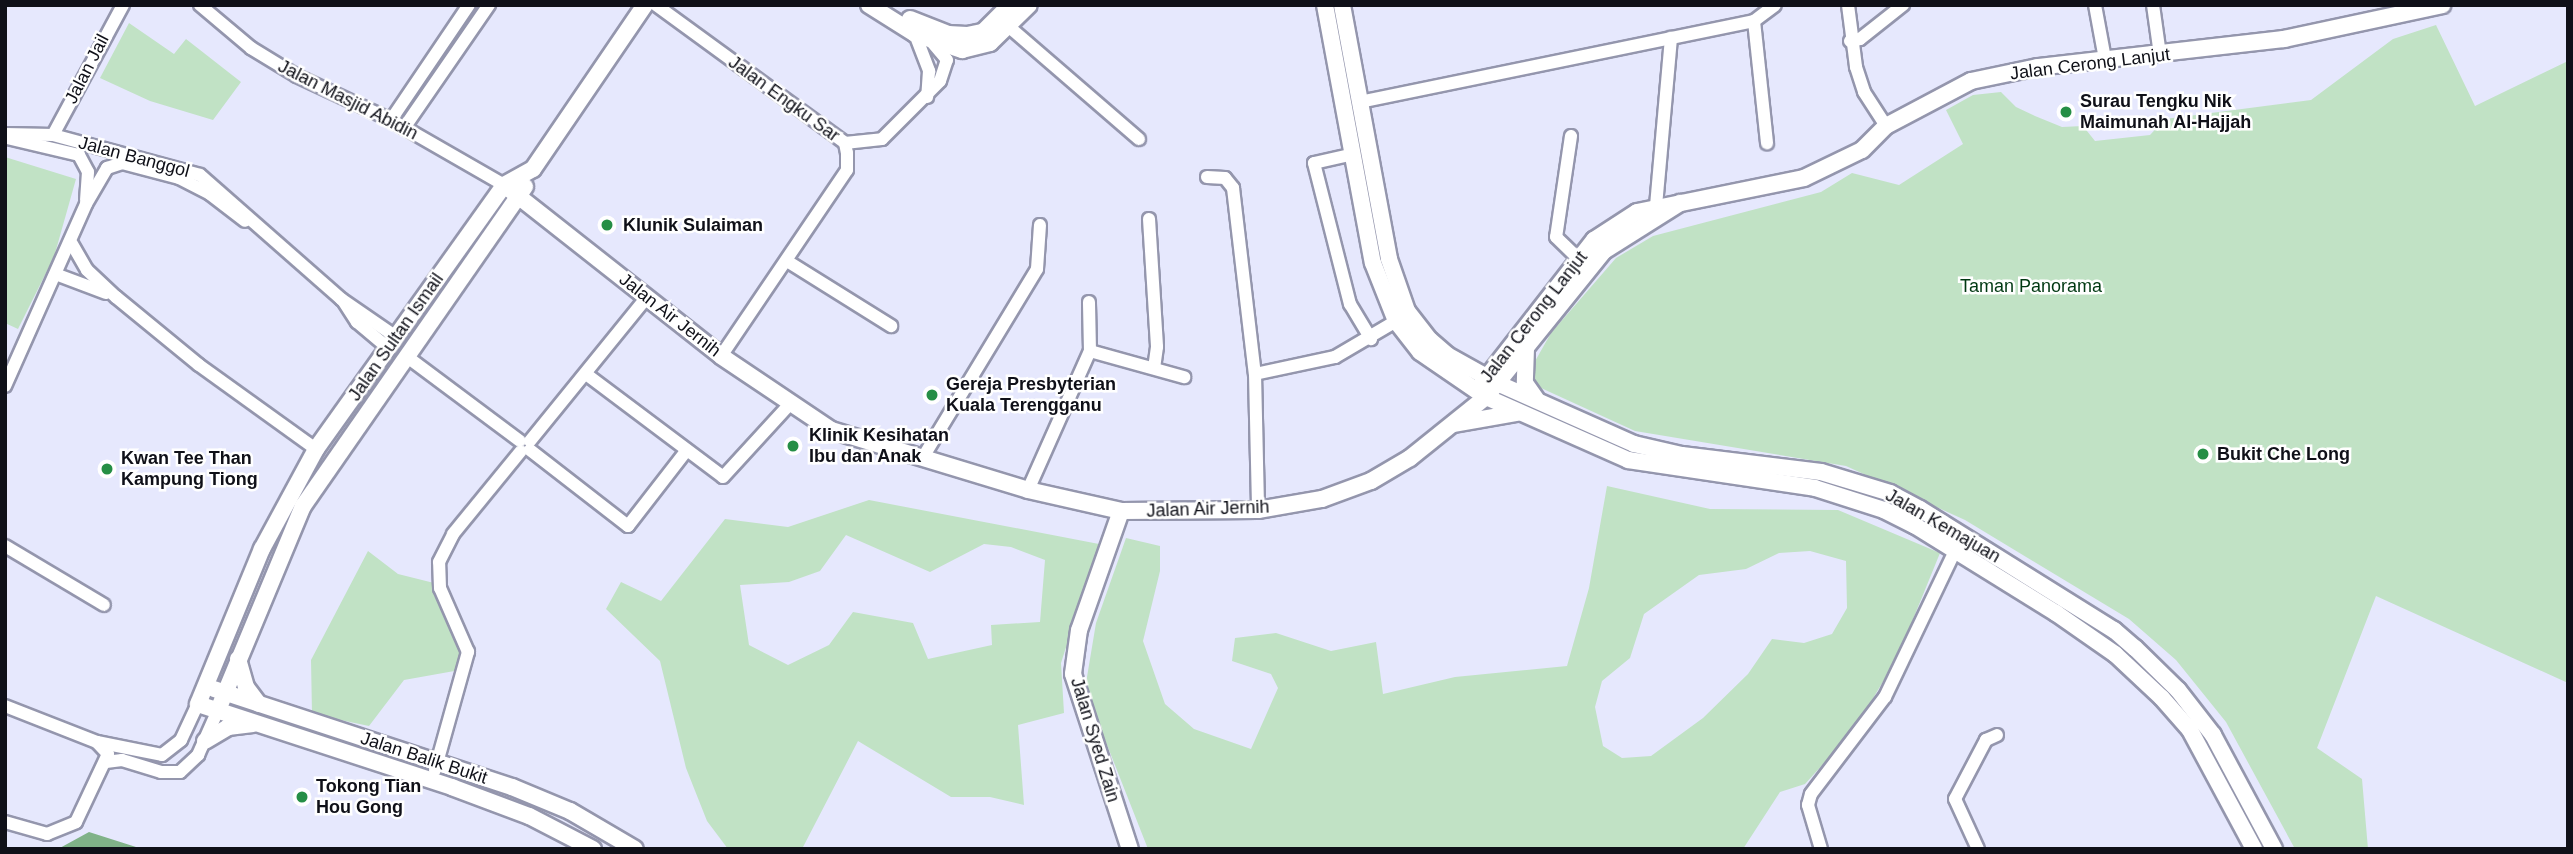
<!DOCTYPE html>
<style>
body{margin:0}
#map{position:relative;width:2573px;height:854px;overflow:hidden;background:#e6e8fd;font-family:Arial,sans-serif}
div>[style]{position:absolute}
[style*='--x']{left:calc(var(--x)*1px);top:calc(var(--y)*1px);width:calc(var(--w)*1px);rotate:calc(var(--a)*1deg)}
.green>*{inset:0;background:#c1e2c5}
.water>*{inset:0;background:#80b288}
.roads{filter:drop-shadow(2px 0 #9496ad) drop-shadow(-2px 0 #9496ad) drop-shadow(0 2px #9496ad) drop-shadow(0 -2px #9496ad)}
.street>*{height:12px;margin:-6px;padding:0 6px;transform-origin:6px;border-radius:6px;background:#fff}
.secondary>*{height:16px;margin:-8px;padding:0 8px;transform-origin:8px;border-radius:8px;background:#fff}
.dots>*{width:19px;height:19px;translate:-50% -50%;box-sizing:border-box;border:4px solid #fff;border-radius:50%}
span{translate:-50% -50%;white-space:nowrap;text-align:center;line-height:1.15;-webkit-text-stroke:5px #fff;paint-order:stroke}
.street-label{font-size:18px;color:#0f1018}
.poi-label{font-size:18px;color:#0f1018;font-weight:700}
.left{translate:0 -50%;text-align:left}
.park-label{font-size:18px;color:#003912}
.frame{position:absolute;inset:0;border:7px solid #0f1018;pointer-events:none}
</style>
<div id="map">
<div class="green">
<i style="clip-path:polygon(129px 23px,174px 54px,186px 39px,241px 82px,213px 120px,150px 101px,100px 78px)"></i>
<i style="clip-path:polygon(2436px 25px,2475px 106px,2568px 61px,2568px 683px,2376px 596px,2317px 748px,2362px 779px,2368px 849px,2295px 849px,2226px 722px,2176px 660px,2129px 619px,1965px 520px,1846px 466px,1635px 431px,1541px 388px,1532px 378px,1534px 363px,1551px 333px,1616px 258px,1653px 236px,1821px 192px,1852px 173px,1899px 185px,1963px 144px,1946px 110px,1973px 95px,2001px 92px,2016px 107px,2035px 116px,2062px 127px,2083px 126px,2095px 141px,2150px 135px,2165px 119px,2311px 100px,2393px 39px)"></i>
<i style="clip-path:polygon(5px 157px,76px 179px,54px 257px,18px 329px,5px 323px)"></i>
<i style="clip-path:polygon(evenodd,1607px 486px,1710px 509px,1838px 510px,1940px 553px,1898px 656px,1855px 729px,1805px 784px,1780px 792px,1743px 849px,1148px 849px,1085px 689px,1096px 623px,1126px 538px,1160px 546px,1160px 571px,1143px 641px,1165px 704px,1194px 729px,1251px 749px,1278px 688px,1271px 674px,1232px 661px,1235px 638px,1276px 633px,1331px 651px,1376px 642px,1383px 694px,1455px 677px,1567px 666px,1589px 588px,1607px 486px,1810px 551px,1846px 561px,1847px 608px,1832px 634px,1804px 643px,1772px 639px,1748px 674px,1703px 718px,1651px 756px,1622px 758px,1603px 746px,1595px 707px,1602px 681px,1630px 658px,1644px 614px,1699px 575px,1746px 569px,1779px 553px,1810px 551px)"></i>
<i style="clip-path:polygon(evenodd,869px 500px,1099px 544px,1061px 663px,1064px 713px,1018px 725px,1024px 805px,990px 797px,951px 797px,858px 741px,802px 849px,728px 849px,707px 821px,686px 768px,660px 661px,606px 609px,621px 582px,661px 601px,725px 519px,788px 527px,869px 500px,846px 535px,930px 572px,984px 544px,1011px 547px,1045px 560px,1040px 622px,991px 625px,992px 645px,928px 659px,913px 623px,853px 612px,829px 645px,788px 665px,749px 645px,740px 585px,789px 582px,820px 571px,846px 535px)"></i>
<i style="clip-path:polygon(368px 551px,398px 574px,434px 583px,464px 645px,460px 670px,404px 680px,369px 726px,312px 714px,311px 660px)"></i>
</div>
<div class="water">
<i style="clip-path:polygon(89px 832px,136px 847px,183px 849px,58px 849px)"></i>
</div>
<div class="roads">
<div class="street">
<i style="--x:200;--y:5;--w:67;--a:40.1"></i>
<i style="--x:251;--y:48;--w:54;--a:31.3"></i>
<i style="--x:297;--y:76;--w:104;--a:25.1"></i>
<i style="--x:391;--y:120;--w:130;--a:29.9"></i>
<i style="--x:656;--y:5;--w:234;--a:36.1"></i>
<i style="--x:845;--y:143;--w:10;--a:79"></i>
<i style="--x:847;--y:153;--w:17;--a:90"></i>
<i style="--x:847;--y:170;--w:225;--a:124.1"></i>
<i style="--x:1848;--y:5;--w:63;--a:82.6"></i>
<i style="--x:1856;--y:67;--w:26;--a:72"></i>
<i style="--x:1864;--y:92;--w:40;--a:57.1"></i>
<i style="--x:2095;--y:5;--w:55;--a:79.5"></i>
<i style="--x:2153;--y:5;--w:50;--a:82"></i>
<i style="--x:1754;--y:21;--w:26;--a:-37"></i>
<i style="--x:1008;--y:26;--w:173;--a:40.8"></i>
<i style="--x:915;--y:34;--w:40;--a:69"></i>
<i style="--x:929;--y:71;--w:26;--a:94"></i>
<i style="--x:1850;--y:41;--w:10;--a:-11"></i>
<i style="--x:1860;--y:39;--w:55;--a:-38.3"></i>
<i style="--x:1360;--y:102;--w:402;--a:-11.6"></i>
<i style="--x:1754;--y:21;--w:123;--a:83.9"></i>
<i style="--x:391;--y:120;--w:139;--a:-55.9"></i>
<i style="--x:404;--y:128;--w:150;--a:-55.4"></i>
<i style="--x:5;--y:134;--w:48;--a:1.2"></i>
<i style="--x:53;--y:135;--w:152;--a:15.2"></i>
<i style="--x:200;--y:175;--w:188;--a:41.3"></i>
<i style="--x:341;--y:299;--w:67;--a:34.6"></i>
<i style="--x:53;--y:135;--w:148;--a:-61.7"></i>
<i style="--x:1571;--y:136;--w:102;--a:98.4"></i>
<i style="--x:1556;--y:237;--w:30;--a:44"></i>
<i style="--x:7;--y:138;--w:74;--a:13.3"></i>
<i style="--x:79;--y:155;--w:19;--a:62"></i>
<i style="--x:88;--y:172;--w:28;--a:94"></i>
<i style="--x:845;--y:143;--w:37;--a:-6"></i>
<i style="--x:882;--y:139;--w:82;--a:-45"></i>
<i style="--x:940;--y:81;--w:22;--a:-72"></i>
<i style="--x:947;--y:60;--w:25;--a:-130"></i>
<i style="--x:1354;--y:154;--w:41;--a:167.3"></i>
<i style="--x:1314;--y:163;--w:146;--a:75.7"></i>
<i style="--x:1350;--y:304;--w:41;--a:59"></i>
<i style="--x:1207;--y:177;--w:18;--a:3"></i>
<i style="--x:1225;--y:178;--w:13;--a:51"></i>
<i style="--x:1233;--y:188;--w:187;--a:83.3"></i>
<i style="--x:1255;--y:374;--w:136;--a:88.7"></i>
<i style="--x:1656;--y:206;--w:169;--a:-84.9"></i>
<i style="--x:1149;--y:219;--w:128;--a:86.4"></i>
<i style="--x:1157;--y:347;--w:21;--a:98"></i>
<i style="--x:72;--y:244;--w:30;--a:60"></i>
<i style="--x:87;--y:270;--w:40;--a:43"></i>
<i style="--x:116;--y:297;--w:107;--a:39.3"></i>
<i style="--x:199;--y:365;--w:144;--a:35.7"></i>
<i style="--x:787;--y:261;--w:123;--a:32"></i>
<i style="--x:58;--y:275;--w:51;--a:20.6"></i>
<i style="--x:344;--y:302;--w:24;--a:57"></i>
<i style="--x:357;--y:322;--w:40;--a:40"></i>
<i style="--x:1090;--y:351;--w:98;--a:15.5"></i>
<i style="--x:406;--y:356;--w:142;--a:36.7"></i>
<i style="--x:586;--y:374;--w:171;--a:36.9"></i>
<i style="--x:723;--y:477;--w:99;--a:-47.5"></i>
<i style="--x:1255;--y:374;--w:82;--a:-12"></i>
<i style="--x:1335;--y:357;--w:71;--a:-30.5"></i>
<i style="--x:5;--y:386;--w:199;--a:-66"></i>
<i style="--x:86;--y:204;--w:42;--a:-59.7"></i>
<i style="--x:107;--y:168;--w:16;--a:-18"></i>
<i style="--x:122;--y:163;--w:59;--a:14.7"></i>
<i style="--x:179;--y:178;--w:35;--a:27"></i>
<i style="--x:210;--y:194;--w:44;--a:37.6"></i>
<i style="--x:530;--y:441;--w:186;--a:-50.9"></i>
<i style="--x:530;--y:450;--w:124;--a:37.8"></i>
<i style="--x:628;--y:526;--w:96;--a:-52.2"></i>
<i style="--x:922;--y:459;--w:222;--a:-58.8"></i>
<i style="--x:1037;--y:269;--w:44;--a:-86.1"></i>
<i style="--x:1028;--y:490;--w:152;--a:-66"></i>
<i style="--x:1090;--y:351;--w:49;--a:-91.2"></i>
<i style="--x:5;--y:546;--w:115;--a:30.8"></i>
<i style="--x:5;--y:706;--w:99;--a:21.4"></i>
<i style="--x:97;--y:742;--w:66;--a:11.3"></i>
<i style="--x:162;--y:755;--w:24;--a:-38"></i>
<i style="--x:181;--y:740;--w:40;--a:-65"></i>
<i style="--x:106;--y:762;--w:16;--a:-7"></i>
<i style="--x:122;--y:760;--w:41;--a:17.1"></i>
<i style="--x:161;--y:772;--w:19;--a:0"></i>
<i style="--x:180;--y:772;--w:25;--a:-43"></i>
<i style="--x:198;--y:755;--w:49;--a:-66"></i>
<i style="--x:435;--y:770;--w:123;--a:-74.4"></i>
<i style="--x:468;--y:652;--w:70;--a:-113.6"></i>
<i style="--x:440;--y:588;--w:26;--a:-92"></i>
<i style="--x:439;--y:562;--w:31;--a:-63"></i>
<i style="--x:453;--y:534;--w:107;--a:-50.7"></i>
<i style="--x:5;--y:822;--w:44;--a:15.9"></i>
<i style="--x:47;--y:834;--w:31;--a:-22"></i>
<i style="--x:76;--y:822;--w:75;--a:-64.8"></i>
<i style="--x:108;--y:754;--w:16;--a:-133"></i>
<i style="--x:1821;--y:849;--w:46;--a:-106.5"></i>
<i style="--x:1808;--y:805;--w:11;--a:-75"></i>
<i style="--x:1811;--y:794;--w:122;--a:-52.7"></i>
<i style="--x:1885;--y:697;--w:162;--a:-64.4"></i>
<i style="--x:1978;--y:849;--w:55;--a:-114.7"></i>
<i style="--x:1955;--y:799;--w:67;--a:-62.3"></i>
<i style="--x:1986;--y:740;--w:12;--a:-24"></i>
</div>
<div class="secondary">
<i style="--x:869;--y:5;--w:54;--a:32.2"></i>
<i style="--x:915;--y:34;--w:50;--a:18.8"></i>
<i style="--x:962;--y:50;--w:29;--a:-14"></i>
<i style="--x:990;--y:43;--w:54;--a:-44.3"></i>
<i style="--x:1325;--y:5;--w:262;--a:79.5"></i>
<i style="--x:1373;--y:263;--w:62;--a:68.4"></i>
<i style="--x:1396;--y:321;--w:39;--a:52"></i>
<i style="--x:1420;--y:352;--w:80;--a:34.3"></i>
<i style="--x:1486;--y:397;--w:155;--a:23.9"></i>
<i style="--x:1628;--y:460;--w:189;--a:8.5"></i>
<i style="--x:1815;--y:488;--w:72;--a:17.7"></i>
<i style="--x:1884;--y:510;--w:34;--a:27"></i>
<i style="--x:1914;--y:525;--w:167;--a:31.8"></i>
<i style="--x:2056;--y:613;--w:72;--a:34.8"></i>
<i style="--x:2115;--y:654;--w:64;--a:43.1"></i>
<i style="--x:2162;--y:698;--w:43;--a:48.8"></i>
<i style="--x:2190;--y:730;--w:135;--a:61.7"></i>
<i style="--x:1342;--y:5;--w:258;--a:79.5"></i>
<i style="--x:1389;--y:259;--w:55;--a:70.9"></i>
<i style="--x:1407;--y:311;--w:37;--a:52"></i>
<i style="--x:1430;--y:340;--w:23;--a:41"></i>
<i style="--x:1447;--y:355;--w:57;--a:29.2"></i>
<i style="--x:1497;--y:383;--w:150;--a:24"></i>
<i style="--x:1634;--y:444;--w:49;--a:12.9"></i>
<i style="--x:1682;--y:455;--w:140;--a:7"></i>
<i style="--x:1821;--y:472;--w:72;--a:16.9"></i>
<i style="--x:1890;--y:493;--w:34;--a:28"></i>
<i style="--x:1920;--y:509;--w:229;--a:32"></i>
<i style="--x:2114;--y:630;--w:28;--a:41"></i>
<i style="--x:2135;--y:648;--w:60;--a:44.3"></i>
<i style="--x:2178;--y:690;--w:57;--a:52.1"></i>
<i style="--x:2213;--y:735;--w:129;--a:61.8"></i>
<i style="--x:910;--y:19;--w:41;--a:21.5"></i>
<i style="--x:948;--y:34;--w:19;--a:3"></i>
<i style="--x:967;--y:35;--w:16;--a:-11"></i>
<i style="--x:983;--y:32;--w:38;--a:-45"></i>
<i style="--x:504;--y:185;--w:276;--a:38.2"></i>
<i style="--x:721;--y:356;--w:133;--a:33.9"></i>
<i style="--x:831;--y:430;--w:206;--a:16.9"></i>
<i style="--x:1028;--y:490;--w:95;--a:12.7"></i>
<i style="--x:1121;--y:511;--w:137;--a:-0.4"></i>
<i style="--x:1258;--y:510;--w:65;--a:-9.8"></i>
<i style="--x:1322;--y:499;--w:52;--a:-20.2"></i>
<i style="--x:1371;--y:481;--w:45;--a:-30.5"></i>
<i style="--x:1410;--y:458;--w:97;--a:-38.8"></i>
<i style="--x:1486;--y:397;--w:188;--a:-51.1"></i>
<i style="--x:1604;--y:251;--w:90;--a:-32.3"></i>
<i style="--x:1526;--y:348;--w:35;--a:92"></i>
<i style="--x:1525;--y:383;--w:19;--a:55"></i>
<i style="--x:1481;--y:385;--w:184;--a:-52.1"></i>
<i style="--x:1594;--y:240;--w:51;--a:-33.1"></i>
<i style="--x:1637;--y:212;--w:170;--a:-11.5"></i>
<i style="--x:1804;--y:178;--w:64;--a:-25.8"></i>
<i style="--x:1862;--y:150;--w:34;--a:-45"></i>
<i style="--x:1886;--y:126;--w:96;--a:-27.9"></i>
<i style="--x:1971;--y:81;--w:68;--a:-11.8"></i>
<i style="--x:2038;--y:67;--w:248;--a:-6.5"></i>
<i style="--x:2284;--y:39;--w:162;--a:-12.1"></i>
<i style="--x:1453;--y:424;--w:65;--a:-9.8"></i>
<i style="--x:1121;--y:511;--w:126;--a:109.4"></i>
<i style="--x:1079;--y:630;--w:44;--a:97.8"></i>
<i style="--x:1073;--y:674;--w:184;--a:72"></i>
<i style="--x:238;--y:659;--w:29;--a:74"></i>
<i style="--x:246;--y:687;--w:21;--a:53"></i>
<i style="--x:214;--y:689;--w:314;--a:18.2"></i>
<i style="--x:512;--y:787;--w:63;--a:22.5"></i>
<i style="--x:570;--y:811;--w:75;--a:30.3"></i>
<i style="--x:218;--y:710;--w:221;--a:-67.4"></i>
<i style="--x:303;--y:506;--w:389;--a:-55.2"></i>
<i style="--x:205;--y:741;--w:27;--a:-31"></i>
<i style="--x:228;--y:727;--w:25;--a:-7"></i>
<i style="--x:593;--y:849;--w:72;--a:-152.7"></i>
<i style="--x:529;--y:816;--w:82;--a:-159.4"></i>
<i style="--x:452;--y:787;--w:267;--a:-161.9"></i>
<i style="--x:198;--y:704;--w:168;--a:-67.6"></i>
<i style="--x:262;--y:549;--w:114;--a:-61.6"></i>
<i style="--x:316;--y:449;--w:324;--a:-54.5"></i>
<i style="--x:504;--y:185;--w:33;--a:-29"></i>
<i style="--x:533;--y:169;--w:199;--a:-55.7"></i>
</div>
</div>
<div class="dots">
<i style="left:2066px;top:112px;background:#258e45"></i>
<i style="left:607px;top:225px;background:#258e45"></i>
<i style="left:932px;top:395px;background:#258e45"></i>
<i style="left:793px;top:446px;background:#258e45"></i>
<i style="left:2203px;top:454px;background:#258e45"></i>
<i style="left:107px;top:469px;background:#258e45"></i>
<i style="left:302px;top:797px;background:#258e45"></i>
</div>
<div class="street-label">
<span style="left:2090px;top:64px;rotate:-7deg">Jalan Cerong Lanjut</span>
<span style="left:87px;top:69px;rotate:-63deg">Jalan Jail</span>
<span style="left:784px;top:99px;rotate:36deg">Jalan Engku Sar</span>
<span style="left:348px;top:100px;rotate:27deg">Jalan Masjid Abidin</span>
<span style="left:134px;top:157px;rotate:15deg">Jalan Banggol</span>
<span style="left:670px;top:315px;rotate:38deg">Jalan Air Jernih</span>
<span style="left:1534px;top:317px;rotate:-52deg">Jalan Cerong Lanjut</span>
<span style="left:396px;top:337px;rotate:-55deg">Jalan Sultan Ismail</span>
<span style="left:1208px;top:509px;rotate:-2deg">Jalan Air Jernih</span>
<span style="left:1943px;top:526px;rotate:30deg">Jalan Kemajuan</span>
<span style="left:1095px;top:740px;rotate:73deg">Jalan Syed Zain</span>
<span style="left:424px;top:758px;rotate:18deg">Jalan Balik Bukit</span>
</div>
<div class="poi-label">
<span class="left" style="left:2080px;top:112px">Surau Tengku Nik<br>Maimunah Al-Hajjah</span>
<span class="left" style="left:623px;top:225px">Klunik Sulaiman</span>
<span class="left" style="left:946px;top:395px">Gereja Presbyterian<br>Kuala Terengganu</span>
<span class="left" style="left:809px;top:446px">Klinik Kesihatan<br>Ibu dan Anak</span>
<span class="left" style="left:2217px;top:454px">Bukit Che Long</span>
<span class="left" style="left:121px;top:469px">Kwan Tee Than<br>Kampung Tiong</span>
<span class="left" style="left:316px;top:797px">Tokong Tian<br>Hou Gong</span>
</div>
<div class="park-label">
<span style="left:2031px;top:286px">Taman Panorama</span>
</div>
<div class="frame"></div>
</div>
